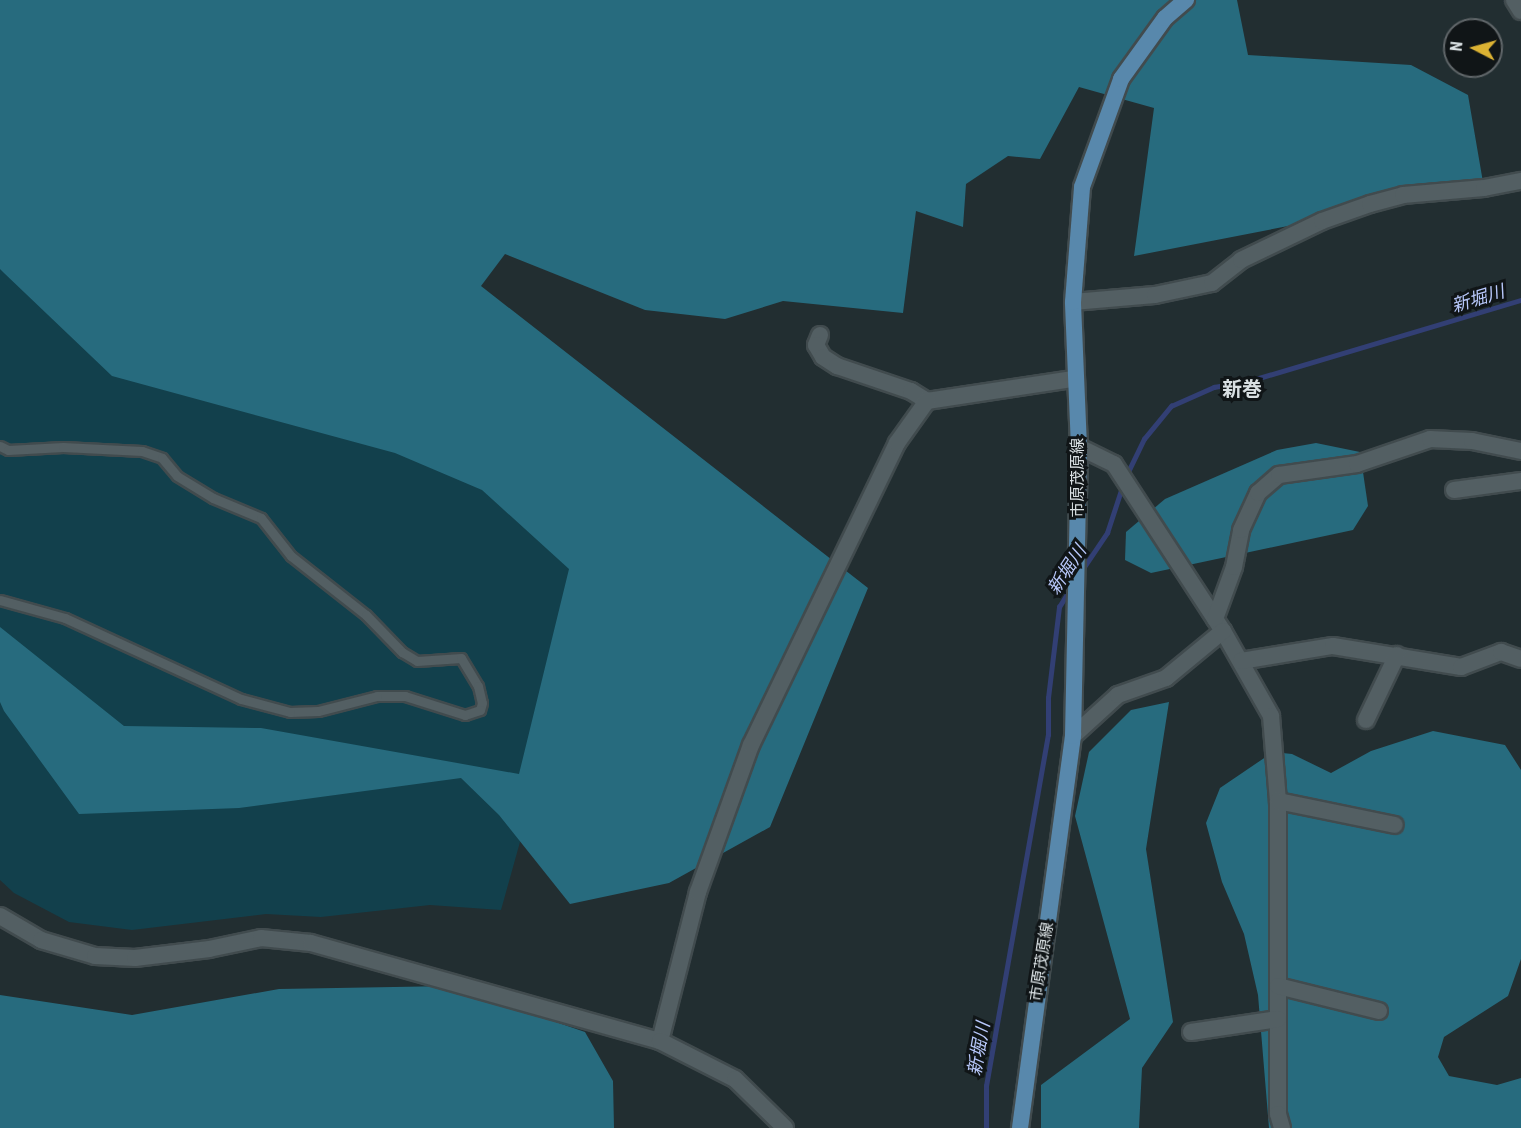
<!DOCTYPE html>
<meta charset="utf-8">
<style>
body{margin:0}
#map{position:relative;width:1521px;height:1128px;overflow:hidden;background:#222e31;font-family:"Roboto Condensed","Noto Sans JP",sans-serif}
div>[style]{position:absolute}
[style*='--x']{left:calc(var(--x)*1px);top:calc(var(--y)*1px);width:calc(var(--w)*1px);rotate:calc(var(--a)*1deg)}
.green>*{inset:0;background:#12404c}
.forest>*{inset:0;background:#276b7e}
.stream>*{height:4.5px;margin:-2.25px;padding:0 2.25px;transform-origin:2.25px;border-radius:2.25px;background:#323f74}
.roads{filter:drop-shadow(2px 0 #414b4e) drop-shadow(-2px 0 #414b4e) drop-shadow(0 2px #414b4e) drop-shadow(0 -2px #414b4e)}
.service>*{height:9px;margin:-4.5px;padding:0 4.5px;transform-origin:4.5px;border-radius:4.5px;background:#535f63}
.minor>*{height:16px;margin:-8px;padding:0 8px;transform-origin:8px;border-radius:8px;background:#535f63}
.tertiary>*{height:16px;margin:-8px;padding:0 8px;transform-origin:8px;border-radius:8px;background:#535f63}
.primary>*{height:16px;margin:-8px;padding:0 8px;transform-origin:8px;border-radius:8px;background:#5888ac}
span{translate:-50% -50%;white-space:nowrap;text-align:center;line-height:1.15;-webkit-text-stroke:6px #101517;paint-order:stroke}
.street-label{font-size:16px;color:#d9e0e3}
.water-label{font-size:18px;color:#b8c8fb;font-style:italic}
.quarter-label{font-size:20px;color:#d9e0e3;font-weight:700}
.north{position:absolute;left:1443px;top:18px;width:60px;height:60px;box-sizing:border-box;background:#101517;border:2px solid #606669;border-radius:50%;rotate:276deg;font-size:16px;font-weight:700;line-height:24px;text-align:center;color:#d9e0e3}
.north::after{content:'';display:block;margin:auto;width:21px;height:27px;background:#dbb233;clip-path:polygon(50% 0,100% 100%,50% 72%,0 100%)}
</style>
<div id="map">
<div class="green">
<i style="clip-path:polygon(0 0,408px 367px,616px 498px,501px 910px,430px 905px,321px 917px,266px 914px,132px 930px,69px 922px,14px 893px,0 880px)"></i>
</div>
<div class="forest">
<i style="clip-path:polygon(0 0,1237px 0,1248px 55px,1411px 65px,1468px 95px,1484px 188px,1134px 256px,1154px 108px,1079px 87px,1040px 159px,1008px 156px,966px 184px,963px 227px,916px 211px,903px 313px,783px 301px,725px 319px,645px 310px,505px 254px,481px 286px,868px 588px,770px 827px,669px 883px,570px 904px,499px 815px,461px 778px,239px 808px,79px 814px,4px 711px,0 702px,0 627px,124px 726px,261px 728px,519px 774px,569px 569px,482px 490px,395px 453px,112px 376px,4px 273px,0 269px)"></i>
<i style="clip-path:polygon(1316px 443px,1360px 452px,1368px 506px,1353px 530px,1151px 573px,1125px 560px,1126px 532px,1165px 499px,1277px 450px)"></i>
<i style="clip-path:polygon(1169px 702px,1146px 849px,1173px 1022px,1142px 1068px,1139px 1128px,1041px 1128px,1041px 1085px,1130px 1019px,1075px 816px,1089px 752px,1131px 710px)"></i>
<i style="clip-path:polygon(1433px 731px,1505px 745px,1521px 770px,1521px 959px,1508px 996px,1444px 1037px,1438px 1057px,1449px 1076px,1497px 1085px,1521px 1078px,1521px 1128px,1269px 1128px,1258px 995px,1244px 934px,1222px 882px,1206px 823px,1220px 788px,1273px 752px,1292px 754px,1331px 773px,1371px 751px)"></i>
<i style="clip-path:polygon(451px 986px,585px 1032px,613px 1081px,614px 1128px,0 1128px,0 995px,132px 1015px,279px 989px)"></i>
</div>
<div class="stream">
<i style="--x:1126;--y:476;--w:41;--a:-64.1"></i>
<i style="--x:1144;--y:439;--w:43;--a:-50.7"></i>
<i style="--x:1171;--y:406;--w:47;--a:-23.8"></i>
<i style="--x:1214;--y:387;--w:36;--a:-10"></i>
<i style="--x:1249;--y:381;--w:284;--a:-16.6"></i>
<i style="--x:1082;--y:570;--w:45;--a:-56"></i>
<i style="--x:1107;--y:533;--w:52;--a:-71.9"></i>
<i style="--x:986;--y:1128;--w:42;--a:-90"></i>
<i style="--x:986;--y:1086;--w:356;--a:-80"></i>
<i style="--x:1048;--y:735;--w:37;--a:-90"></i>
<i style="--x:1048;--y:698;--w:92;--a:-83.1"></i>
<i style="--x:1059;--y:607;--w:22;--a:-58"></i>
</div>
<div class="roads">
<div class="service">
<i style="--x:0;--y:446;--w:9;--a:27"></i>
<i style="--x:8;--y:450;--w:55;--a:-3.1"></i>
<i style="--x:63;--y:447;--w:79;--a:2.9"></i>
<i style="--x:142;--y:451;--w:21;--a:19"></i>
<i style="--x:162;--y:458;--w:23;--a:50"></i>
<i style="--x:177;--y:476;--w:42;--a:31.4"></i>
<i style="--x:213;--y:498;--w:52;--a:22.6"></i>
<i style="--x:261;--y:518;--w:48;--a:51.7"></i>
<i style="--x:291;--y:556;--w:95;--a:38.2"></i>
<i style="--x:366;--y:615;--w:52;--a:45.8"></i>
<i style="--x:402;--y:652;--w:17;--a:31"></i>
<i style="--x:417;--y:661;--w:44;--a:-3.9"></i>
<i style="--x:461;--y:658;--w:33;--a:59"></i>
<i style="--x:478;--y:686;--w:17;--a:77"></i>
<i style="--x:482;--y:703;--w:7;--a:106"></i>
<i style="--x:480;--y:710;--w:16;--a:162"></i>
<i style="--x:465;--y:715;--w:63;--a:-162.4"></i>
<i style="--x:405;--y:696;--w:28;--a:180"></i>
<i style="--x:377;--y:696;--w:61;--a:165.7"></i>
<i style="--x:318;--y:711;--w:28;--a:178"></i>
<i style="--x:290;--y:712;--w:51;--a:-165.1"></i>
<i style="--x:241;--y:699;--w:194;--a:-155.3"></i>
<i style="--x:65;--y:618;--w:67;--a:-164.5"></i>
</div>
<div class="minor">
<i style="--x:1514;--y:0;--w:13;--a:58"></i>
<i style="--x:1073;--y:302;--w:82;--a:-4.9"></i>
<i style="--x:1155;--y:295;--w:58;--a:-11.9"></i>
<i style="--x:1212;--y:283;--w:37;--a:-38"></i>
<i style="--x:1241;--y:260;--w:90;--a:-25.7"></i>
<i style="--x:1322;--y:221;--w:51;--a:-19.5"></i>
<i style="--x:1370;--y:204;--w:34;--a:-15"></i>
<i style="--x:1403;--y:195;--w:81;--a:-4.9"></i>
<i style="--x:1484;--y:188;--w:38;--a:-11"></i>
<i style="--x:820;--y:335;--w:11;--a:112"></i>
<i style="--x:816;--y:345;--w:14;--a:60"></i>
<i style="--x:823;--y:357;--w:17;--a:33"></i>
<i style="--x:837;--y:366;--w:78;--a:18.7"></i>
<i style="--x:911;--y:391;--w:19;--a:32"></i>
<i style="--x:927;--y:401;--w:148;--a:-8.6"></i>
<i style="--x:1079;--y:447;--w:39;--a:26"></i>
<i style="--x:1114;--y:464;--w:199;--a:56.9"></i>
<i style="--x:1223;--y:631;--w:98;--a:60.5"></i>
<i style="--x:1271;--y:716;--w:85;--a:85.3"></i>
<i style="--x:1278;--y:801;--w:313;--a:90"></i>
<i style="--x:1278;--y:1114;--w:15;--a:74"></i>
<i style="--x:1454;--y:490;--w:68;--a:-7.7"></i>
<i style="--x:1215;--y:619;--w:55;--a:-69.9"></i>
<i style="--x:1234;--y:567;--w:38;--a:-79"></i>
<i style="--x:1241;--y:530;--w:41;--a:-65.3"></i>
<i style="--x:1258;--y:493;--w:28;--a:-41"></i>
<i style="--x:1279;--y:475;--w:79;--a:-8"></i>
<i style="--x:1357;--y:464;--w:77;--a:-18.9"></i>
<i style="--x:1430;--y:439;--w:42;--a:2.7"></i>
<i style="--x:1472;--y:441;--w:50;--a:11.5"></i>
<i style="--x:1241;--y:661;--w:93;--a:-9.3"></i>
<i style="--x:1333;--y:646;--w:130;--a:9.3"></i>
<i style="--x:1461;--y:667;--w:43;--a:-20.6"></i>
<i style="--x:1501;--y:652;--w:21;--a:19"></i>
<i style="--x:1366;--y:720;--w:72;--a:-64.5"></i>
<i style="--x:1073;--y:736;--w:61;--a:-42.3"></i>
<i style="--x:1118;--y:695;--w:51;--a:-19.5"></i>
<i style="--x:1166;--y:678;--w:74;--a:-39.5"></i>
<i style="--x:1278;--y:801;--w:119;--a:11.6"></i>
<i style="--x:1278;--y:986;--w:104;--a:13.9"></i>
<i style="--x:1191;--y:1032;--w:88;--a:-8.5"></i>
<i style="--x:660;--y:1041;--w:154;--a:-75.7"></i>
<i style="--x:698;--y:892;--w:156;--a:-70.2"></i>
<i style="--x:751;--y:745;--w:335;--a:-64.2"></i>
<i style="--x:897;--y:443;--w:52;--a:-54.5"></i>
</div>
<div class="tertiary">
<i style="--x:0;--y:916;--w:48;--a:30.3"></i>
<i style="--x:41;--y:940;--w:56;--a:16.5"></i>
<i style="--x:95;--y:956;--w:40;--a:2.9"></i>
<i style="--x:135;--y:958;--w:75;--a:-6.9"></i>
<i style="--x:209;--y:949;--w:53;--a:-11.9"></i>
<i style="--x:261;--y:938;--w:50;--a:5.7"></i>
<i style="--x:311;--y:943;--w:362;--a:15.7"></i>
<i style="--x:660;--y:1041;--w:84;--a:26.9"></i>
<i style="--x:735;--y:1079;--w:70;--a:44.4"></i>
</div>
<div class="primary">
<i style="--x:1020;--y:1128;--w:396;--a:-82.3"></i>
<i style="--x:1073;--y:736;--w:289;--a:-88.8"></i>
<i style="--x:1079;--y:447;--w:145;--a:-92.4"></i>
<i style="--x:1073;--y:302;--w:115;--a:-85.5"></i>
<i style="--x:1082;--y:187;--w:115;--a:-70.1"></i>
<i style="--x:1121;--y:79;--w:75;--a:-54.2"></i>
<i style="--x:1165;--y:18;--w:28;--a:-41"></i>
</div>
</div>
<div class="street-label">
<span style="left:1078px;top:478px;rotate:-90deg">市原茂原線</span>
<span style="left:1042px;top:962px;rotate:-81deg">市原茂原線</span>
</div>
<div class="water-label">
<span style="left:1478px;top:299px;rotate:-17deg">新堀川</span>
<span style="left:1067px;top:570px;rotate:-57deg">新堀川</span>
<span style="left:979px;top:1049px;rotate:-80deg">新堀川</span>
</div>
<div class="quarter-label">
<span style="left:1242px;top:389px">新巻</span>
</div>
<div class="north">N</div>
</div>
